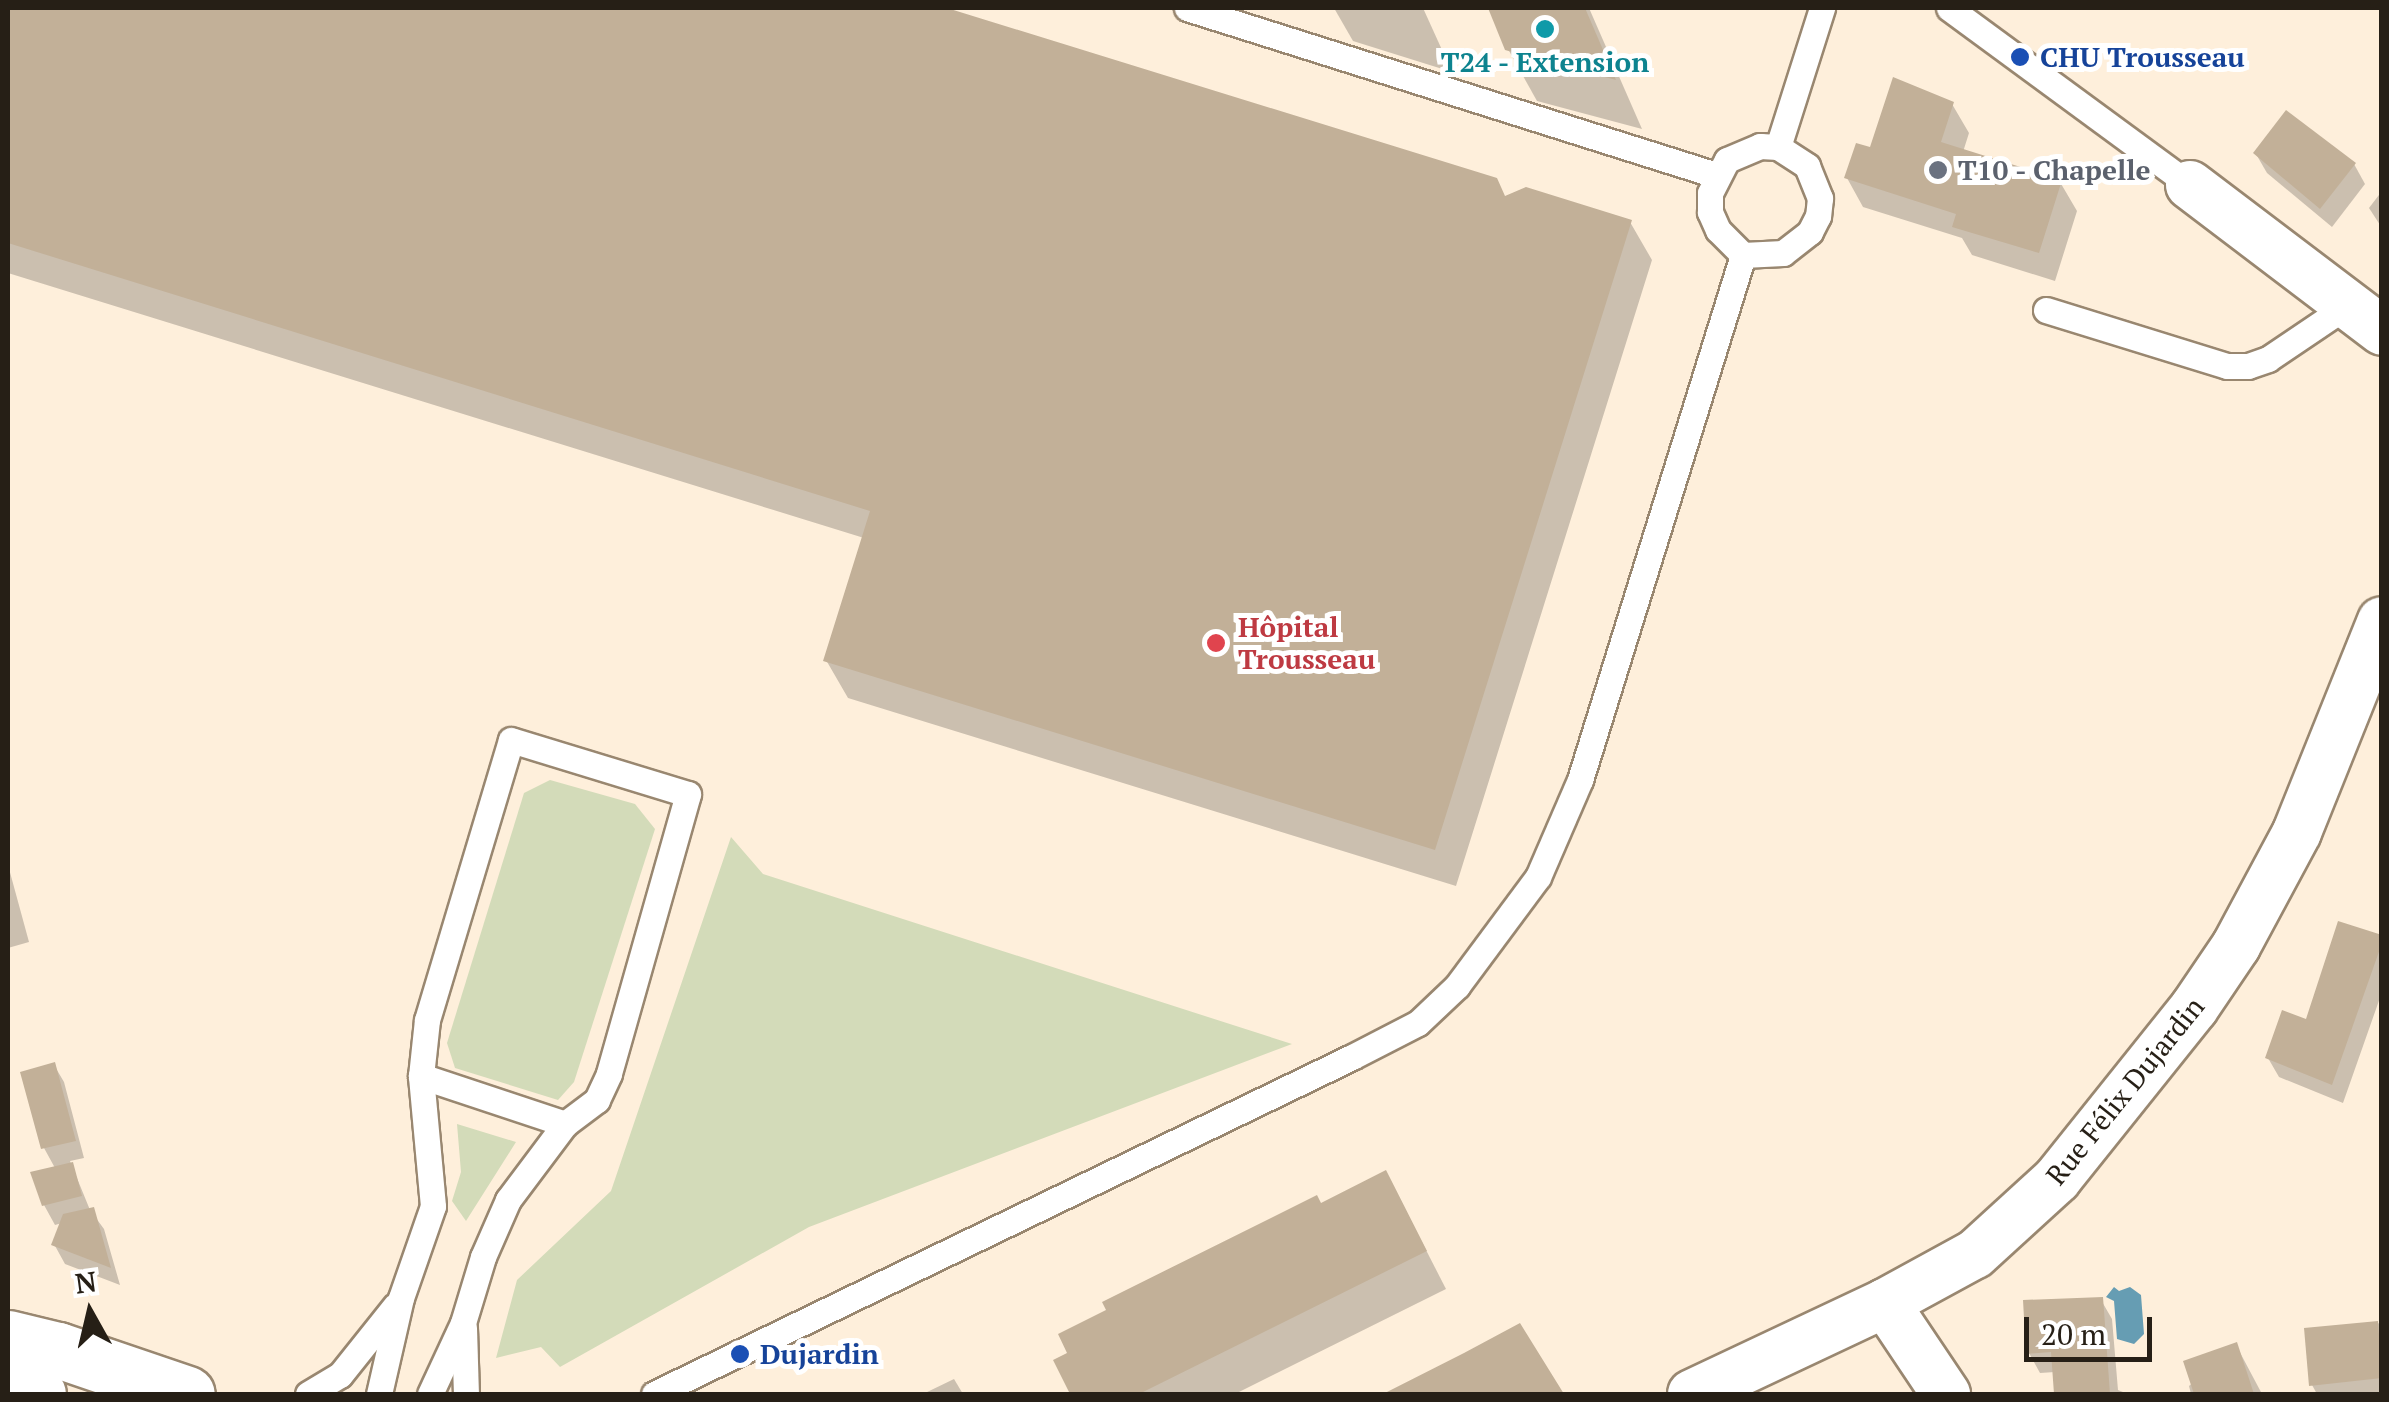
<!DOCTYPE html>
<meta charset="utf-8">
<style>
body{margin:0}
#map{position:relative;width:2389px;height:1402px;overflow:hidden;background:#feefdb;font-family:"PT Serif",serif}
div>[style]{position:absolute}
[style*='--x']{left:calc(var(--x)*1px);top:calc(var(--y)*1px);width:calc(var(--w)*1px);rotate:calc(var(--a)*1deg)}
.green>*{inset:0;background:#d3dbb9}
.water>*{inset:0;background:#669db3}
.shadow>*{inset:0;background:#0003}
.building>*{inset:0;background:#c2b098}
.roads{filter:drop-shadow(2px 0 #998770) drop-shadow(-2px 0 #998770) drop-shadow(0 2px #998770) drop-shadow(0 -2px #998770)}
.service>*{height:25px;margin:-12.5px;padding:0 12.5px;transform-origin:12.5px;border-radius:12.5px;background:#fff}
.minor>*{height:48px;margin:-24px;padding:0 24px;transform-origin:24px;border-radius:24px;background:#fff}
.primary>*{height:55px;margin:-27.5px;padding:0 27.5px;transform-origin:27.5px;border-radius:27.5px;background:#fff}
.dots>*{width:28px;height:28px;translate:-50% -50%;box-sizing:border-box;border:5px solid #fff;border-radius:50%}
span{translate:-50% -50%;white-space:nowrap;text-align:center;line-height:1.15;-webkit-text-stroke:10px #fff;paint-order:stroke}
.transit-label{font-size:28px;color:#164399;font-weight:700}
.left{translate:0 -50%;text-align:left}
.culture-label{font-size:28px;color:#0d838f;font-weight:700}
.worship-label{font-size:28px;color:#5b616d;font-weight:700}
.health-label{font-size:28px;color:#be3a42;font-weight:700}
.street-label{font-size:28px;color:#261f16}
.frame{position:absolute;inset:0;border:10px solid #261f16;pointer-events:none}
.north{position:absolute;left:40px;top:1262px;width:100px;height:100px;-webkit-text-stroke:8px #fff;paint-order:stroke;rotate:352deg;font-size:28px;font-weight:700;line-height:40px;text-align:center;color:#261f16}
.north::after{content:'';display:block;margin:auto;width:35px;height:45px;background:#261f16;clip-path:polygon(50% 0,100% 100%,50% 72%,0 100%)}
.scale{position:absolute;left:2024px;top:1317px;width:128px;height:45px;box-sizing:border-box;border:5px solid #261f16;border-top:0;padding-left:12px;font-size:30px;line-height:35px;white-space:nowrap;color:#261f16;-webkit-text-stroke:8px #fff;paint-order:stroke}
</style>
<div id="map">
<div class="green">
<i style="clip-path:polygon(550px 780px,635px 804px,655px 829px,574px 1082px,558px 1100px,455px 1068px,447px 1043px,524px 793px)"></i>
<i style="clip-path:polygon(731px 837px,763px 874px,1292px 1044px,809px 1227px,560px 1367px,541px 1347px,496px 1358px,517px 1280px,611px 1191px)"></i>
<i style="clip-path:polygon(457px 1124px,516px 1142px,466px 1221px,452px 1201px,461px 1172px)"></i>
</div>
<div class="water">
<i style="clip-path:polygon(2114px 1287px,2119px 1291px,2130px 1287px,2141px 1295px,2144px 1334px,2134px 1344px,2117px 1339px,2114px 1301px,2106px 1297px)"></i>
</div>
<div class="shadow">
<i style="clip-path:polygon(8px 8px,939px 8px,1313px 124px,1507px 202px,1630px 222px,1652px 260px,1456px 886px,848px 698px,826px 660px,864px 538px,8px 273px)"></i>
<i style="clip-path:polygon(1334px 8px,1423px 8px,1452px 72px,1353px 41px)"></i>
<i style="clip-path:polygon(1491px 8px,1589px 8px,1642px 129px,1537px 101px,1508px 49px)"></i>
<i style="clip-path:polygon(1952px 104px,1969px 133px,1963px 152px,2060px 182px,2077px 211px,2055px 281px,1972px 255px,1962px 238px,1863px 207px,1847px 178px,1872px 150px)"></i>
<i style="clip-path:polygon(2256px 154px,2354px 164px,2365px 184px,2332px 227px,2267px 173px)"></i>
<i style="clip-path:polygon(2382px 191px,2382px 228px,2369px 208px)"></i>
<i style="clip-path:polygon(8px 865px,29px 942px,8px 948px)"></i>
<i style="clip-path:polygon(2382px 938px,2382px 992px,2343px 1103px,2279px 1077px,2268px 1058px,2308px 1022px)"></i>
<i style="clip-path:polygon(54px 1065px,64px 1082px,84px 1158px,70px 1161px,90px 1210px,104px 1229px,120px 1285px,65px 1264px,54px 1244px,62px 1223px,55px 1225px,44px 1205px,55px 1168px,44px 1148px,23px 1074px)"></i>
<i style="clip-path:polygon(1320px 1206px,1406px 1211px,1446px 1289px,1235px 1394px,1073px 1394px,1056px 1361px)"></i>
<i style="clip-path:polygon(2101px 1300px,2112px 1319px,2118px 1390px,2128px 1394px,2056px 1394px,2055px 1372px,2040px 1373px,2029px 1353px)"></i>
<i style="clip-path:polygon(2382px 1323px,2382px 1394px,2317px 1394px,2312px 1385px,2307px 1331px)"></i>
<i style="clip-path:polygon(1519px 1327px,1561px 1394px,1388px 1394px)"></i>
<i style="clip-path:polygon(2236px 1345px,2262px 1394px,2191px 1394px,2189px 1386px)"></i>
<i style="clip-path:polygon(954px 1379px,963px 1394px,923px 1394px)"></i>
</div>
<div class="building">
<i style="clip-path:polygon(8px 8px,947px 8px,1497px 178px,1505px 196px,1526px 187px,1632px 220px,1435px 850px,823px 661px,870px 511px,8px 243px)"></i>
<i style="clip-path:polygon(1488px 8px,1585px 8px,1616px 80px,1505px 50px)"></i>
<i style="clip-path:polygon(1893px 77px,1954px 102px,1941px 142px,2062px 180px,2039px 253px,1952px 227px,1956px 214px,1844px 178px,1856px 143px,1870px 147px)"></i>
<i style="clip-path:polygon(2286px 110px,2356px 163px,2320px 209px,2253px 153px)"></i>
<i style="clip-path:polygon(2338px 921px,2382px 935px,2382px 943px,2332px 1085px,2265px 1058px,2282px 1010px,2306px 1019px)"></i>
<i style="clip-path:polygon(55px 1062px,76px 1141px,41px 1149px,20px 1072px)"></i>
<i style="clip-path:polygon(73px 1162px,82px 1196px,42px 1206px,30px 1172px)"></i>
<i style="clip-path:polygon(1386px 1170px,1427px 1251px,1139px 1394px,1070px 1394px,1053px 1360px,1067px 1353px,1058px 1334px,1106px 1310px,1102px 1302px,1317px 1195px,1321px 1203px)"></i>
<i style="clip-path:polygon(94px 1207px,111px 1268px,51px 1245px,63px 1214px)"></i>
<i style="clip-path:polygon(2103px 1297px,2110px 1394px,2054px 1394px,2051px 1352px,2026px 1354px,2023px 1300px)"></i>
<i style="clip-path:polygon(2378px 1321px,2382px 1378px,2309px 1386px,2304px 1328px)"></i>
<i style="clip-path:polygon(1520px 1323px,1564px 1394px,1383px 1394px,1464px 1353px)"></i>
<i style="clip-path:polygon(2237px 1342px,2254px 1394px,2194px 1394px,2183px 1361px)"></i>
</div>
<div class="roads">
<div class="service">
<i style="--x:1187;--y:8;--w:555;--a:17.52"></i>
<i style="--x:1949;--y:8;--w:299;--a:36.3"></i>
<i style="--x:1760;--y:146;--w:18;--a:3"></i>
<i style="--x:1778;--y:147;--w:35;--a:33"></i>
<i style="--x:1807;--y:166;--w:35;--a:68"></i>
<i style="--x:1820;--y:198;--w:18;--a:96"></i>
<i style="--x:1818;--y:216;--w:18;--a:117"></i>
<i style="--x:1810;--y:232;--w:34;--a:142"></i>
<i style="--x:1783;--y:253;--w:40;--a:177.1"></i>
<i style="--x:1743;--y:255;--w:35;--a:-135"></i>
<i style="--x:1718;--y:230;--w:20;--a:-114"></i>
<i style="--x:1710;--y:212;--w:19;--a:-90"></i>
<i style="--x:1710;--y:193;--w:37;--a:-63"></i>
<i style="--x:1727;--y:160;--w:36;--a:-23"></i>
<i style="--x:1778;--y:147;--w:146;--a:-72.4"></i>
<i style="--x:2046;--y:310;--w:189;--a:17.2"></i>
<i style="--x:2227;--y:366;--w:21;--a:0"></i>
<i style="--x:2248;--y:366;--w:21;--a:-19"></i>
<i style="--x:2268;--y:359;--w:97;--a:-34"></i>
<i style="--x:421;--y:1076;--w:152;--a:18.4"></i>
<i style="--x:464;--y:1328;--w:66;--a:88.3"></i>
<i style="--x:308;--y:1394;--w:37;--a:-31"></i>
<i style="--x:340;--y:1375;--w:88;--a:-51.4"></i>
<i style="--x:379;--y:1394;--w:98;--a:-77.1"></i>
<i style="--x:401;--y:1298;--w:97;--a:-70.8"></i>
<i style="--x:433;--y:1206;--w:131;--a:-95.3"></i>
<i style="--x:421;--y:1076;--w:56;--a:-83.9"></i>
<i style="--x:427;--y:1020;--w:292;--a:-73.3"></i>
<i style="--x:511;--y:740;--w:185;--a:17"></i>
<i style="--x:688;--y:794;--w:291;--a:105.8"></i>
<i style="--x:609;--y:1074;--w:29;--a:115"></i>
<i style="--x:597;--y:1100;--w:40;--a:143"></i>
<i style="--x:565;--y:1124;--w:95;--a:126.9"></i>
<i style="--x:508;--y:1200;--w:62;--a:113.7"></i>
<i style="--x:483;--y:1257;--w:69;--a:106.9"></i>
<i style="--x:463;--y:1323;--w:78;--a:114.9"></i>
<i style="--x:654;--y:1394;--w:775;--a:-25.77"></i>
<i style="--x:1352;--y:1057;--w:74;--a:-27.3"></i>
<i style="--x:1418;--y:1023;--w:54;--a:-43.5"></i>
<i style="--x:1457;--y:986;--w:136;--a:-53.4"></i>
<i style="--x:1538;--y:877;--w:106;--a:-66.6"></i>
<i style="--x:1580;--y:780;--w:550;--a:-72.75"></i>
</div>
<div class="minor">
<i style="--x:2190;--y:185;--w:241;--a:37.2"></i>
<i style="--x:1885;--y:1303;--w:110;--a:56.2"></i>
<i style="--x:1692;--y:1394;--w:213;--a:-25.2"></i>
<i style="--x:1885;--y:1303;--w:102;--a:-28.6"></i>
<i style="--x:1975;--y:1254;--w:111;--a:-42.4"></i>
<i style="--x:2057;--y:1179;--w:219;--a:-51.3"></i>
<i style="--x:2194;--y:1008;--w:75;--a:-55.9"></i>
<i style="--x:2236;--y:946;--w:129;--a:-61.8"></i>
<i style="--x:2297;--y:832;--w:227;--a:-68.1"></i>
</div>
<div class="primary">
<i style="--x:8;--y:1338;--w:51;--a:13.5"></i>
<i style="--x:58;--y:1350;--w:136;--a:18.8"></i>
<i style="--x:8;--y:1366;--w:41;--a:43"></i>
</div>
</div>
<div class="dots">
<i style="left:1545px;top:29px;background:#0f9aa8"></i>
<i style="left:2020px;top:57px;background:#1a4fb4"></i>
<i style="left:1938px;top:170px;background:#6b7280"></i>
<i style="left:1216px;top:643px;background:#e0444e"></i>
<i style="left:740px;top:1354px;background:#1a4fb4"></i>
</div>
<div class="transit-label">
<span class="left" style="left:2040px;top:57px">CHU Trousseau</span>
<span class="left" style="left:760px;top:1354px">Dujardin</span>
</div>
<div class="culture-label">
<span style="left:1545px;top:62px">T24 - Extension</span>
</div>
<div class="worship-label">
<span class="left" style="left:1958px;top:170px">T10 - Chapelle</span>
</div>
<div class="health-label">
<span class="left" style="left:1238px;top:643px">Hôpital<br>Trousseau</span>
</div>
<div class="street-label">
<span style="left:2125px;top:1091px;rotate:-51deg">Rue Félix Dujardin</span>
</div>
<div class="frame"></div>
<div class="north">N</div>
<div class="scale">20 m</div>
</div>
